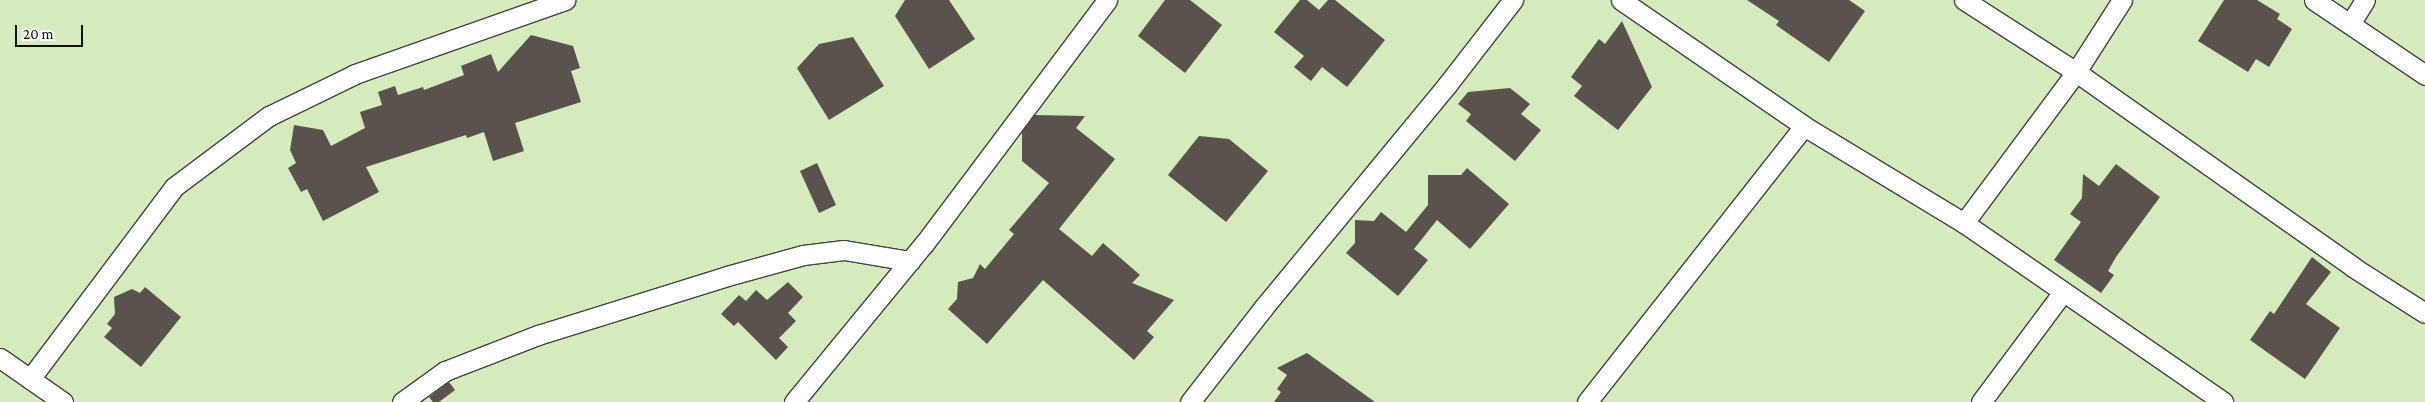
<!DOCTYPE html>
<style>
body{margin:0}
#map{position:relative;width:2425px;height:402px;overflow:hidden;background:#fffdf5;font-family:"Crimson Pro",serif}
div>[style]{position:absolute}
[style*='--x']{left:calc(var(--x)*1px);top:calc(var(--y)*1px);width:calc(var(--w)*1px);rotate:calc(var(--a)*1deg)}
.green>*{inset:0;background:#d5ebbd}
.building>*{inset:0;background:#5a524d}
.roads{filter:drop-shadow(1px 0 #444) drop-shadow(-1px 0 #444) drop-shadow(0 1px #444) drop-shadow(0 -1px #444)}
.street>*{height:19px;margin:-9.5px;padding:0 9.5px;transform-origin:9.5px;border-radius:9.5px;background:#fff}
span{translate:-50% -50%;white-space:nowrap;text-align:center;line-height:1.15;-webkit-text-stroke:5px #fff;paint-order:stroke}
.scale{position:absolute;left:15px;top:25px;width:68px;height:22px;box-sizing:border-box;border:2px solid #111;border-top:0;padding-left:6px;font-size:15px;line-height:18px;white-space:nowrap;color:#111;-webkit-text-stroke:4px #fff;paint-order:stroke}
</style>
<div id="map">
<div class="green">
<i style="clip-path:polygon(0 0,2425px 0,2425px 402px,0 402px)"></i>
</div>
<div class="building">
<i style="clip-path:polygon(905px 0,949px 0,975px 39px,929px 69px,895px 16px)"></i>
<i style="clip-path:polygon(1165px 0,1190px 0,1222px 25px,1185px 73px,1138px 36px)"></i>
<i style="clip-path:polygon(1300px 0,1307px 0,1319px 10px,1328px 0,1335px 0,1385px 40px,1347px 87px,1322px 67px,1311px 81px,1294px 67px,1304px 56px,1274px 32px)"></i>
<i style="clip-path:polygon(1747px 0,1849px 0,1865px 11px,1829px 62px,1776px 25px,1779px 21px)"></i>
<i style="clip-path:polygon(2224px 0,2257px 0,2280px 14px,2277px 19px,2292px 29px,2269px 67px,2256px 59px,2248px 72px,2198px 41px)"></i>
<i style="clip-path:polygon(1622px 21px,1652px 87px,1618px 130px,1574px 96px,1582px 86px,1571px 77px,1599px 39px,1605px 44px)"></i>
<i style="clip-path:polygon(531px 35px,573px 46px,580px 68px,571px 71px,581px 102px,515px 123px,524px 151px,493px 161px,484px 132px,467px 138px,466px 135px,366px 167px,379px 192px,323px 221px,307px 189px,301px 192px,288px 168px,296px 163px,290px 150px,294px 125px,323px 130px,331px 146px,365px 128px,360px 112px,382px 105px,378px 92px,395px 86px,398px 95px,423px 87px,424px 90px,464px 75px,461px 66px,491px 54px,498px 72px)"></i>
<i style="clip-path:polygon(853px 37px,884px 86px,829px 120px,797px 68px,819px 44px)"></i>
<i style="clip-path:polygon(1510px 88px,1530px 104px,1521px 114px,1541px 130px,1515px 161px,1466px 121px,1471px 114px,1458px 104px,1468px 92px)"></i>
<i style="clip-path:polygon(1034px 115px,1085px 116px,1076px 128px,1115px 159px,1059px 229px,1092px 256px,1103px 243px,1140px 275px,1132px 283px,1174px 300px,1147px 331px,1154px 337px,1134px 360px,1043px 280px,987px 344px,948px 309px,957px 299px,958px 282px,973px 278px,980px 264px,985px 269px,1014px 234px,1009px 230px,1049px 183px,1022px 161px,1022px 132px)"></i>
<i style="clip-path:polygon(1199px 136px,1229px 139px,1268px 171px,1226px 222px,1168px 175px)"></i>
<i style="clip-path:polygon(817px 163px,836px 205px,819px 213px,800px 171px)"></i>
<i style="clip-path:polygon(2116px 164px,2160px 197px,2116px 257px,2108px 271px,2114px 275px,2101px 293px,2054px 260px,2081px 222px,2070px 214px,2082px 198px,2083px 174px,2099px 186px)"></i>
<i style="clip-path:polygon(1467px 168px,1509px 204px,1470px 249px,1437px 220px,1414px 249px,1428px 260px,1398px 296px,1346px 253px,1355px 243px,1355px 220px,1374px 221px,1381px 212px,1406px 232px,1428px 205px,1428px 175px,1461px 175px)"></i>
<i style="clip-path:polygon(2312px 257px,2331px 272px,2306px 304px,2340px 328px,2305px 379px,2250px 340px,2270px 311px,2274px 314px)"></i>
<i style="clip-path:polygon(788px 282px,803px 297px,788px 313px,796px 321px,779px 338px,788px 347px,776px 360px,738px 322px,734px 326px,721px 314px,739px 295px,746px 301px,756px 290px,767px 300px)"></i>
<i style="clip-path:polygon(145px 287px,181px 317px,141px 367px,104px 337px,112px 328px,107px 324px,115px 314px,114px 297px,132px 289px,140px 293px)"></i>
<i style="clip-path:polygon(1307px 353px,1375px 402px,1274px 402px,1281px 392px,1277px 389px,1287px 375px,1277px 368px)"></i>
<i style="clip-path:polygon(449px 382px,455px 390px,439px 402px,433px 402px,429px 397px)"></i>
</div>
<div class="roads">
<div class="street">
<i style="--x:1621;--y:0;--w:222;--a:34.5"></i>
<i style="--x:1804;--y:126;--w:187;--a:31.2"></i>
<i style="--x:1964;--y:0;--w:133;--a:32.7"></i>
<i style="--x:2076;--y:72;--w:339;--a:35.1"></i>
<i style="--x:2353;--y:267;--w:85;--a:32.6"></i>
<i style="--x:2122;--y:0;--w:85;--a:122.6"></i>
<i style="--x:2076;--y:72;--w:188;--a:126.6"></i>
<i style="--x:1964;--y:223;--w:315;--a:34.6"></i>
<i style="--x:2314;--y:0;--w:134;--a:34"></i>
<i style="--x:2350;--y:24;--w:28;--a:-58"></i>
<i style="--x:0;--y:358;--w:77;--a:34.9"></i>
<i style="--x:30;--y:379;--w:240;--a:-53.1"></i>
<i style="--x:174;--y:187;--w:119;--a:-36.8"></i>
<i style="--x:269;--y:116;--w:96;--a:-26"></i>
<i style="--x:355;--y:74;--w:223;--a:-19.4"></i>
<i style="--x:402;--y:402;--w:53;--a:-35.8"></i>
<i style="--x:445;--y:371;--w:100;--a:-21.2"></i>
<i style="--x:538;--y:335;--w:198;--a:-17.3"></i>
<i style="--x:727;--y:276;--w:79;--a:-15.4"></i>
<i style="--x:803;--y:255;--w:41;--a:-7"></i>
<i style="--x:844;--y:250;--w:67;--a:9.5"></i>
<i style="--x:794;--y:402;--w:205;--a:-50.6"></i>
<i style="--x:924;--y:244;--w:305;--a:-53.1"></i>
<i style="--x:1190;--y:402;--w:120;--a:-52.1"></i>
<i style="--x:1264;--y:307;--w:288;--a:-50.5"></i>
<i style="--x:1447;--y:85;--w:108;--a:-52.2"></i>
<i style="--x:1587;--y:402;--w:351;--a:-51.8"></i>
<i style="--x:1981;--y:402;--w:137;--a:-53.3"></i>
</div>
</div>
<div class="scale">20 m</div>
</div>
